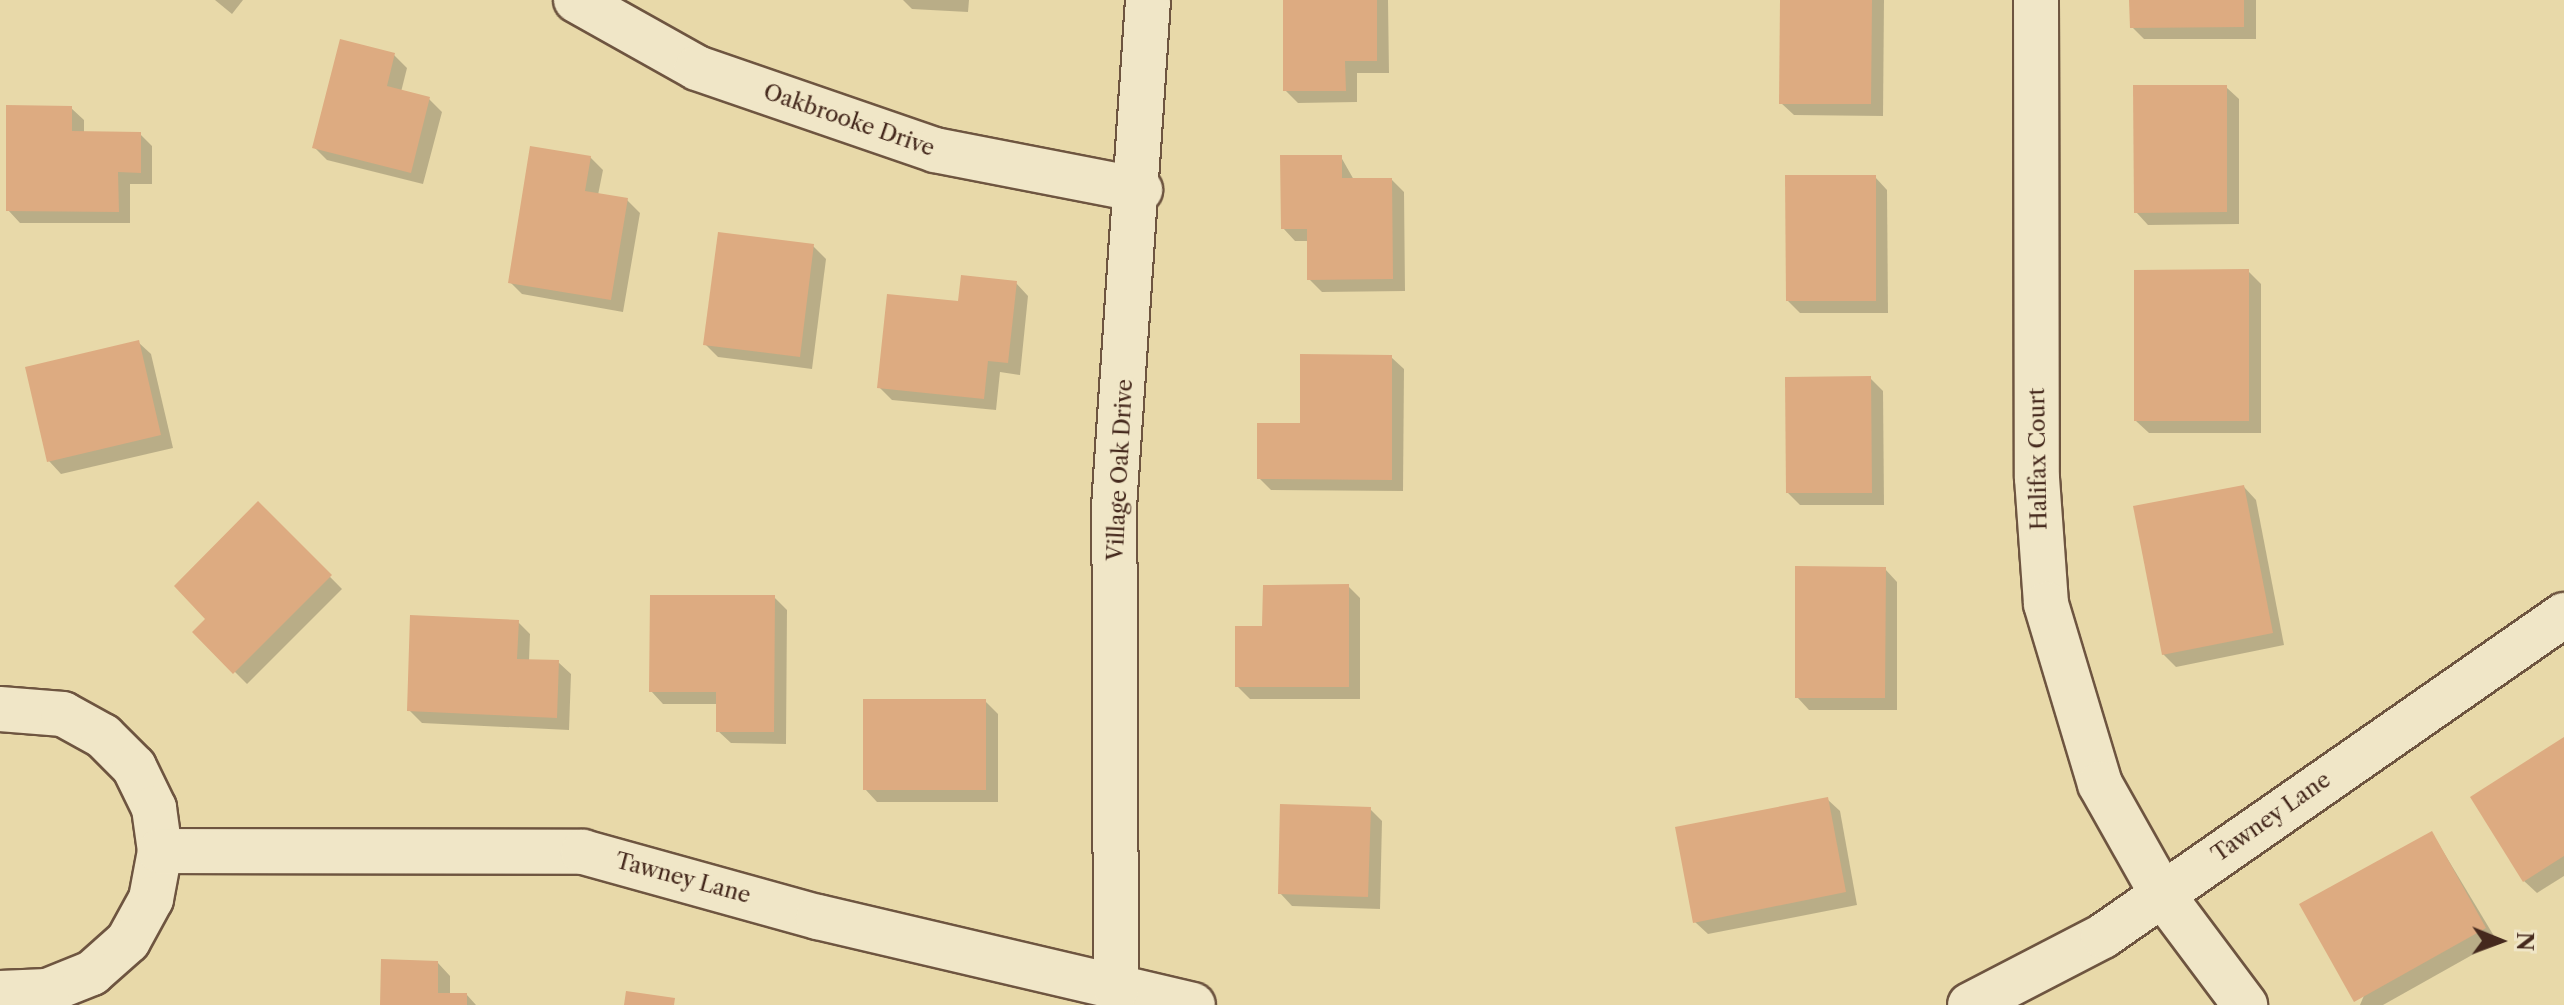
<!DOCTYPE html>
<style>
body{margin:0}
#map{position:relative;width:2564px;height:1005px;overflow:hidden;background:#e8d9a9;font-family:"Libre Caslon Text",serif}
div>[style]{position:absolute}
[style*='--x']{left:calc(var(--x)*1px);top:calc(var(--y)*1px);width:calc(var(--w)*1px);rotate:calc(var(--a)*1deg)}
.shadow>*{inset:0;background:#0003}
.building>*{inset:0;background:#ddab81}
.roads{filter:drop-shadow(2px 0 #6e5540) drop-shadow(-2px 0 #6e5540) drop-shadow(0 2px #6e5540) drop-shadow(0 -2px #6e5540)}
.minor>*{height:44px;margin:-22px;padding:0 22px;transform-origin:22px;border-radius:22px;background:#f0e6c7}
span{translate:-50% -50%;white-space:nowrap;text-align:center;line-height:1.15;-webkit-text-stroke:6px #f0e6c7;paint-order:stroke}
.street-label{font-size:22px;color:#45291d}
.north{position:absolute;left:2460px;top:901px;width:80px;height:80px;-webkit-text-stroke:6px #f0e6c7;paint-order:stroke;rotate:91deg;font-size:22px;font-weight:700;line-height:32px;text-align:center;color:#45291d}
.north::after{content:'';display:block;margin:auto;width:28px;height:36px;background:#45291d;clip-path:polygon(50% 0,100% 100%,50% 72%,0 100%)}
</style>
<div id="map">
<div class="shadow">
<i style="clip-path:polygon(215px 0,243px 0,232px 14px)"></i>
<i style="clip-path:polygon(903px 0,969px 0,968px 12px,912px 9px)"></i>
<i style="clip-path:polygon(1285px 0,1388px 0,1389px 73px,1357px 73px,1357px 102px,1298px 103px,1285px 90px)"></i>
<i style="clip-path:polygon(1782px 0,1884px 0,1883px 116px,1794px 115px,1781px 103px)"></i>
<i style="clip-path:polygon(2131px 0,2256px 0,2256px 39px,2144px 39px,2132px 27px)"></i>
<i style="clip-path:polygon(394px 55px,407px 68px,401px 92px,429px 99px,442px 112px,423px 184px,327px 160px,314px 147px)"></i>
<i style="clip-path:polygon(2226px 87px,2239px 99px,2239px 224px,2148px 225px,2136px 212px)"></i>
<i style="clip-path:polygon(71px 108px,84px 120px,84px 133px,140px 134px,152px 146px,152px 184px,130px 184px,130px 223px,20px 223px,8px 210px)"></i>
<i style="clip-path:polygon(590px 157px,603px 170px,598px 195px,627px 200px,640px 213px,623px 312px,522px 294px,510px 282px)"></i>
<i style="clip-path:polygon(1341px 157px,1354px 180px,1392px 180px,1404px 192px,1405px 291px,1322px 292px,1309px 279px,1309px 241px,1295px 241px,1283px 228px)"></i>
<i style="clip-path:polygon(1875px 177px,1887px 190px,1888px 313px,1800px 313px,1788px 301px)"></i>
<i style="clip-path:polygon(813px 246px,826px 259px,812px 369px,718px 357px,705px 344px)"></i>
<i style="clip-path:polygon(2248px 271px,2261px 284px,2261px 433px,2149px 433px,2136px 421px)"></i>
<i style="clip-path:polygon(1016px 283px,1028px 296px,1020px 375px,1000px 372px,996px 410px,892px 400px,879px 387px,960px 304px)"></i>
<i style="clip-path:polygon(138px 342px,151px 354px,173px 448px,61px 474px,49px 461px)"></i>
<i style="clip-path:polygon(1391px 357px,1404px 369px,1403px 491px,1271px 490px,1259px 478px,1302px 425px)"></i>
<i style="clip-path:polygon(1870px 378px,1883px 391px,1884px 505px,1800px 505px,1788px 493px)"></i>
<i style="clip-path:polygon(2244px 487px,2256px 500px,2284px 645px,2176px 667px,2163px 654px)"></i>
<i style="clip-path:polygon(258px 504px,342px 589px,247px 684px,195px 632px,208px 619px)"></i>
<i style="clip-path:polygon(1885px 569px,1897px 582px,1897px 710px,1809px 710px,1797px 697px)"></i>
<i style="clip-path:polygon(1348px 586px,1360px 598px,1360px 699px,1250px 699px,1237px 686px,1264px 628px)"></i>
<i style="clip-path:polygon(774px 597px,787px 610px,786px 744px,731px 743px,718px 731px,718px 704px,663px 704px,651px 691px)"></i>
<i style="clip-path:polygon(518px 622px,530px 634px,529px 661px,558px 662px,571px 674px,569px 730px,422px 723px,409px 710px)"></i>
<i style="clip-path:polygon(985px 701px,998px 714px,998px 802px,877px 802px,865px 789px)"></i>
<i style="clip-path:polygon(2564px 740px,2564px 876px,2537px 893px,2524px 881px)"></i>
<i style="clip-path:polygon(1827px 799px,1840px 811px,1857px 905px,1708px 934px,1695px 922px)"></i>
<i style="clip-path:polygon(1370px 809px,1382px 821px,1380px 909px,1292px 906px,1280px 893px)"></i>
<i style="clip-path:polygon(2432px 833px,2497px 941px,2383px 1005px,2360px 1005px)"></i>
<i style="clip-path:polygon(438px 963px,450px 976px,450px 995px,467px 995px,476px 1005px,382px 1005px)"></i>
</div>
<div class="building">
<i style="clip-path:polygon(1283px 0,1377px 0,1377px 61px,1345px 61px,1346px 91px,1283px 91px)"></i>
<i style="clip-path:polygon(1780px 0,1872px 0,1871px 104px,1779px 104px)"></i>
<i style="clip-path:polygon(2129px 0,2244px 0,2244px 27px,2130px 28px)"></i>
<i style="clip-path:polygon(340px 39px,395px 53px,387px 86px,430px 97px,411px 173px,312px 148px)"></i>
<i style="clip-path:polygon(2133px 85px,2227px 85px,2227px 212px,2134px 213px)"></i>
<i style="clip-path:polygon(6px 105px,72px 106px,72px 131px,141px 132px,141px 173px,118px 172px,119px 212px,6px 211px)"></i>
<i style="clip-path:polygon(530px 146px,591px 156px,585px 191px,628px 198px,611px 300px,508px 283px)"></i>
<i style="clip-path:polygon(1280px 155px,1342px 155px,1342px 178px,1392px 178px,1393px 279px,1307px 280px,1307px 229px,1281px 229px)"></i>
<i style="clip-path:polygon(1785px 175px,1876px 175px,1876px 301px,1786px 301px)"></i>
<i style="clip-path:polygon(718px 232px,814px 244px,800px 357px,703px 345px)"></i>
<i style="clip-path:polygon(2249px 269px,2249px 421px,2134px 421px,2134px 270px)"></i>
<i style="clip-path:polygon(961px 275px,1017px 281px,1008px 363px,988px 361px,984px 399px,877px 388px,887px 294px,958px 301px)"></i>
<i style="clip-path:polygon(139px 340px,161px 435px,47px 462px,25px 367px)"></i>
<i style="clip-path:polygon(1300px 354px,1392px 355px,1392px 480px,1257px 479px,1257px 423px,1300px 423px)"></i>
<i style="clip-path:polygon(1871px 376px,1872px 493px,1786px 493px,1785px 377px)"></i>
<i style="clip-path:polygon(2244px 485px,2273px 633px,2162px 655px,2133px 506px)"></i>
<i style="clip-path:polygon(258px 501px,332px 575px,233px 674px,192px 632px,205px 619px,174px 586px)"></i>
<i style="clip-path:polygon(1795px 566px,1886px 567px,1885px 698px,1795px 698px)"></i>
<i style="clip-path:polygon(1349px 584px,1349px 687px,1235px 687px,1235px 626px,1262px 626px,1263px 585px)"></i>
<i style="clip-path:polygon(650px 595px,775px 595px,774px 732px,716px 732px,716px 692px,649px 692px)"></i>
<i style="clip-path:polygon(410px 615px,519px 620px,517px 659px,559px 660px,557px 718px,407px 711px)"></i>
<i style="clip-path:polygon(863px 699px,986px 699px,986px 790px,863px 790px)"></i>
<i style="clip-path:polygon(2564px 737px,2564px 856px,2523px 882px,2470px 797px)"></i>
<i style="clip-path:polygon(1828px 797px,1846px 892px,1693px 923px,1675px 827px)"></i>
<i style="clip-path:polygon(1280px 804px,1371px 807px,1368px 897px,1278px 894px)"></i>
<i style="clip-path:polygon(2432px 831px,2486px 928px,2354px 1002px,2299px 904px)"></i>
<i style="clip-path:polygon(381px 959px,438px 961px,438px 993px,467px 993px,467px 1005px,380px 1005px)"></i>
<i style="clip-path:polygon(626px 991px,675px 998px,674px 1005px,624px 1005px)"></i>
</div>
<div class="roads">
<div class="minor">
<i style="--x:576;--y:0;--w:139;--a:29.3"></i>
<i style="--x:697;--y:68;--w:252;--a:19"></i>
<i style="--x:935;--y:150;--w:209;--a:11"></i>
<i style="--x:2036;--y:0;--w:478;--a:89.9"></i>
<i style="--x:2037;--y:478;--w:126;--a:85.9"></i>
<i style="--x:2046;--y:604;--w:188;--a:73.3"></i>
<i style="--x:2100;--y:784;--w:126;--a:60.6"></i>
<i style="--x:2162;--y:894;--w:139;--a:53.2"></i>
<i style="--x:0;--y:709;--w:63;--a:4.5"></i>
<i style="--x:63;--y:714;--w:46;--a:28.8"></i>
<i style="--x:103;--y:736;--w:44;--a:45"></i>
<i style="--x:134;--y:767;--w:46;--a:64"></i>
<i style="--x:154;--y:808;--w:43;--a:82.1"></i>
<i style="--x:160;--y:851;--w:49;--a:100.6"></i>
<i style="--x:151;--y:899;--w:48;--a:118.7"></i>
<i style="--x:128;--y:941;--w:48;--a:138.4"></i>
<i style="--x:92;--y:973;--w:48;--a:158.2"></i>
<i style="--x:47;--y:991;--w:47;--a:177.6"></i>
<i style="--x:160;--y:851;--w:423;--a:0.1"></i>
<i style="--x:583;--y:852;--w:244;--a:15.5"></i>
<i style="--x:818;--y:917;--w:385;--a:13.2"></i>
<i style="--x:1116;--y:990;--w:483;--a:-90.2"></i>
<i style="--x:1114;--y:507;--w:508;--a:-86.16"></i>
<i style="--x:1970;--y:1005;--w:150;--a:-27.4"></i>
<i style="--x:2103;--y:936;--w:562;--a:-34.85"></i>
</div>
</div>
<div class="street-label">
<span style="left:849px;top:120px;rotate:19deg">Oakbrooke Drive</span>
<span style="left:2038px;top:459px;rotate:-91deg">Halifax Court</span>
<span style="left:1120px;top:470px;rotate:-87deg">Village Oak Drive</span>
<span style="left:2271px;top:817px;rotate:-35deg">Tawney Lane</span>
<span style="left:683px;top:878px;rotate:15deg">Tawney Lane</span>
</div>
<div class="north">N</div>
</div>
